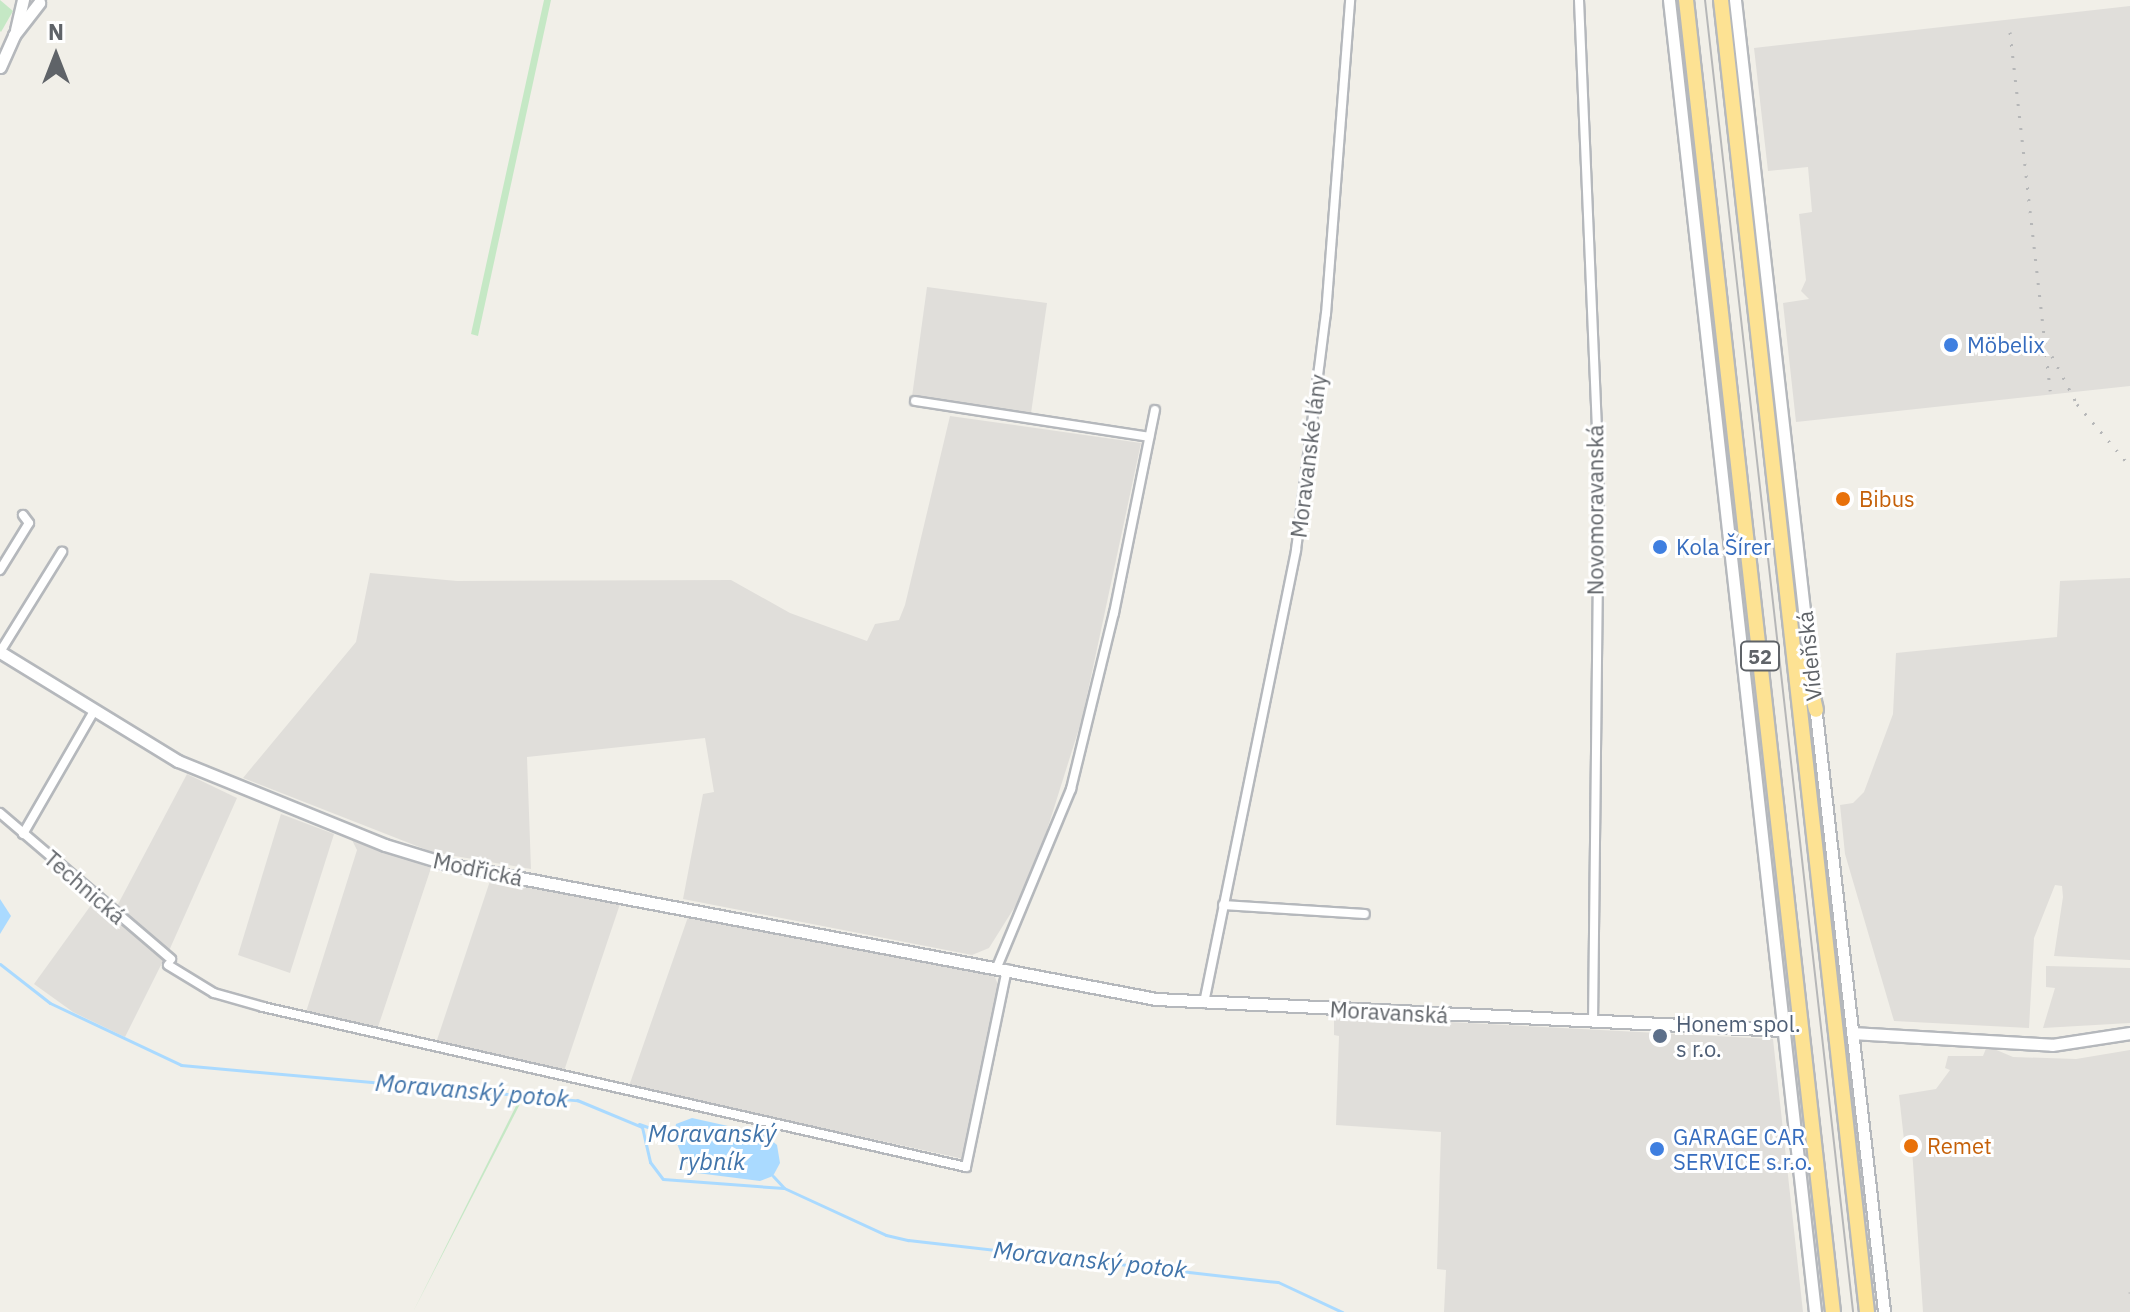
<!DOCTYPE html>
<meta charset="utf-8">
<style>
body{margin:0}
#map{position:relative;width:2130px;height:1312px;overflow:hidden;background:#f1efe8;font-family:"IBM Plex Sans",sans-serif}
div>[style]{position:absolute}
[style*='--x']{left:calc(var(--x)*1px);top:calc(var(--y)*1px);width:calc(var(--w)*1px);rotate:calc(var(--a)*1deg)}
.industrial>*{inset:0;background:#e0deda}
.green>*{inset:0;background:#c5e8c5}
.water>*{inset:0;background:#aadaff}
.stream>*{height:3px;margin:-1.5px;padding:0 1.5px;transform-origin:1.5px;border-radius:1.5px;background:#aadaff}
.roads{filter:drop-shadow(2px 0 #b5b8bc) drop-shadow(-2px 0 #b5b8bc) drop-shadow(0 2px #b5b8bc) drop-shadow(0 -2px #b5b8bc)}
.street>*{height:8px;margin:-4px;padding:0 4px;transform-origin:4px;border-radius:4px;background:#fff}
.secondary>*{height:11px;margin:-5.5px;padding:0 5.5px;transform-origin:5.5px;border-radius:5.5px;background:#fff}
.highway>*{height:14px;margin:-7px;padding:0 7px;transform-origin:7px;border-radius:7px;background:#fde293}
.tram>*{height:2px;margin:-1px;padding:0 1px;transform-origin:1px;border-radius:1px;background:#b6b7b8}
.rail>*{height:3px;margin-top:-1.5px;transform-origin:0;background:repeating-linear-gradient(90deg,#b6b7b8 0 2px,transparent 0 12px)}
.dots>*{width:22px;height:22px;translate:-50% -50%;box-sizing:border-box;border:4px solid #fff;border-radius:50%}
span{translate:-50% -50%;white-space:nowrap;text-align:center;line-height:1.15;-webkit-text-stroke:6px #fff;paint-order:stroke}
.shield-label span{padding:2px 6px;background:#fff;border:2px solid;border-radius:6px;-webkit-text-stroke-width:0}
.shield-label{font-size:20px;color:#5f6368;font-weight:700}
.shop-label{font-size:22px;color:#366cbe}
.left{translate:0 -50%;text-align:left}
.street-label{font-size:22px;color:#5f6368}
.food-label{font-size:22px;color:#c56008}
.service-label{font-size:22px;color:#4e5e75}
.water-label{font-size:24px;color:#4174aa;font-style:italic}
.north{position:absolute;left:16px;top:16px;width:80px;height:80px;-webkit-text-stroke:6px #fff;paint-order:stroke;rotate:0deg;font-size:22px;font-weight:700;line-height:32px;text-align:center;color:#5f6368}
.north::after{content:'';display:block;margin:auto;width:28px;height:36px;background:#5f6368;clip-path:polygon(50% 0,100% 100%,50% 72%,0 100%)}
</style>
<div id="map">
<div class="industrial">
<i style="clip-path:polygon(2130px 6px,2130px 386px,1796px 422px,1783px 303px,1809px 299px,1801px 291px,1806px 280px,1799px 214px,1812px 212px,1808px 167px,1768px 171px,1754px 48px)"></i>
<i style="clip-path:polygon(927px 287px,1047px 303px,1030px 420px,911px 404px)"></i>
<i style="clip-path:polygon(950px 416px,1141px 443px,1082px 719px,1031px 881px,989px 948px,972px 955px,683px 899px,703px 794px,714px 792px,705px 738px,527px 757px,531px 869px,432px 852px,243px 778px,356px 642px,370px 573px,457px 581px,731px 580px,790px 613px,867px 641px,875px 624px,899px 620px,905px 605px)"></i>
<i style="clip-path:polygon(2130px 578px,2130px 960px,2054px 956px,2063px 897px,2062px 886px,2055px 885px,2034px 938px,2029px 1028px,1894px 1021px,1845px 854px,1840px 805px,1853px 803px,1864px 792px,1893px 714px,1896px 653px,2057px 637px,2060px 581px)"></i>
<i style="clip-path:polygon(187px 774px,237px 798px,168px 953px,116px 908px)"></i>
<i style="clip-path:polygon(281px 814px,334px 834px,290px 973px,238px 955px)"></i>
<i style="clip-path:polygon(352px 840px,431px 868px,377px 1030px,306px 1012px,357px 850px)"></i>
<i style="clip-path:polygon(490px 881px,620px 904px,564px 1071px,436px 1043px)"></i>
<i style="clip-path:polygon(94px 901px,164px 959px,125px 1037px,73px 1012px,34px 984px)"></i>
<i style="clip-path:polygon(688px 917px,994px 975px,999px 987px,964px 1159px,629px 1086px)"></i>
<i style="clip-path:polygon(2046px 966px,2130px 968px,2130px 1023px,2043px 1028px,2055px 988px,2046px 987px)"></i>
<i style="clip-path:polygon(1334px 1016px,1773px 1039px,1803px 1312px,1444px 1312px,1446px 1270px,1437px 1269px,1441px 1132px,1336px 1125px,1339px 1036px,1334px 1035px)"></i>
<i style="clip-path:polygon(1987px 1046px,2013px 1057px,2076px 1059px,2130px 1050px,2130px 1312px,1923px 1312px,1912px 1149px,1905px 1149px,1899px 1095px,1936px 1089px,1950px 1070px,1945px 1068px,1948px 1056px,1983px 1056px)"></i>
</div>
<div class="green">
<i style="clip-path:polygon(0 0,13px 11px,1px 32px,0 31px)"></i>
<i style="clip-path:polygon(544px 0,551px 0,478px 336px,471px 334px)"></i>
<i style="clip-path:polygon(517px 1104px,520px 1104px,413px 1312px)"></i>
</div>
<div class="water">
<i style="clip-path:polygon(0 899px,11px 916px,0 934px)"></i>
<i style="clip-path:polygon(692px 1118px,764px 1134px,777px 1145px,780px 1163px,773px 1176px,760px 1181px,697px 1173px,683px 1159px,674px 1136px,676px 1124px)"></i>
</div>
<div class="stream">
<i style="--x:0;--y:964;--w:63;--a:38"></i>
<i style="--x:50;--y:1003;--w:145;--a:25.3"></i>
<i style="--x:181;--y:1065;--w:398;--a:5.1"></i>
<i style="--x:577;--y:1100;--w:70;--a:22.6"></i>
<i style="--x:642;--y:1127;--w:36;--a:77"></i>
<i style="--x:650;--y:1162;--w:21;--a:53"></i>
<i style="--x:663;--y:1179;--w:121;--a:4.3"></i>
<i style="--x:784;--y:1188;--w:112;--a:24.7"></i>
<i style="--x:886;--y:1235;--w:23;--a:13"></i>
<i style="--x:908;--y:1240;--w:372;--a:6.5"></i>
<i style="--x:1278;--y:1282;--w:71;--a:25.1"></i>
<i style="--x:639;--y:1124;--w:37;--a:19"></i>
<i style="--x:773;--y:1176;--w:16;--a:47"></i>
</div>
<div class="roads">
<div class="street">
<i style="--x:1579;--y:0;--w:479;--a:87.6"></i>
<i style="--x:1599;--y:479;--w:542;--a:90.63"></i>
<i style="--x:915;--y:401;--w:237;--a:8.7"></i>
<i style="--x:0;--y:570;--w:55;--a:-58.3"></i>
<i style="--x:29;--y:523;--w:10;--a:-127"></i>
<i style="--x:0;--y:652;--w:118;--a:-58.2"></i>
<i style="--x:0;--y:813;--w:225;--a:40.5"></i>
<i style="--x:23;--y:834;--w:142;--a:-60"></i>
<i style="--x:1223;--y:905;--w:142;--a:3.6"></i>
<i style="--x:168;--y:965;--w:54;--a:31.3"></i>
<i style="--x:214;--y:993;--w:51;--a:15.9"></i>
<i style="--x:263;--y:1007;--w:721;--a:12.82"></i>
<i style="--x:966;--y:1167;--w:202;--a:-78.3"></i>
<i style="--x:997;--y:967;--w:193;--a:-67.4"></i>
<i style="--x:1071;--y:789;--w:181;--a:-76.3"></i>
<i style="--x:1114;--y:613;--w:207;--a:-78.6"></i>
<i style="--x:1204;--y:1003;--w:462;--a:-78.5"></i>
<i style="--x:1296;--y:550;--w:238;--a:-82.8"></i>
<i style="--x:1326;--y:314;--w:315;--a:-85.6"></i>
</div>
<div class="secondary">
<i style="--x:1669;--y:0;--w:1320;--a:83.65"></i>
<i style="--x:1735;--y:0;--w:676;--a:83.55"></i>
<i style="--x:16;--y:30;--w:31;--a:-77"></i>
<i style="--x:0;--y:67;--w:35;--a:-66"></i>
<i style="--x:14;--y:35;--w:41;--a:-52"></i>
<i style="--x:0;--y:652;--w:209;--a:31.5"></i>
<i style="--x:178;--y:761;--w:223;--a:22.1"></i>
<i style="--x:385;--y:845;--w:65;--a:17"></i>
<i style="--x:447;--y:864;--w:722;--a:10.78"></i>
<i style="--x:1156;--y:999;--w:628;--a:2.83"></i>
<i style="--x:1815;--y:705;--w:611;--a:83.51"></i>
<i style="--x:1852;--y:1033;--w:200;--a:3.4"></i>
<i style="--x:2052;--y:1045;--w:79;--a:-8.7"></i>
</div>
<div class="highway">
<i style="--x:1686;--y:0;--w:1320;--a:83.61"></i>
<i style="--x:1721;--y:0;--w:1320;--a:83.65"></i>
<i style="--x:1805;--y:663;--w:48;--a:76.8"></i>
</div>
</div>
<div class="tram">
<i style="--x:1705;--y:0;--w:1320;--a:83.56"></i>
</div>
<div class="rail">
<i style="--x:2010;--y:32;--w:361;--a:83.6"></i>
<i style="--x:2052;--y:356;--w:54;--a:62.5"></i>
<i style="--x:2077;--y:404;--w:82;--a:49.5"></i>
<i style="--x:2130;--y:1292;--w:1;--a:90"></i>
</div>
<div class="dots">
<i style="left:1951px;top:345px;background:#3f7fe0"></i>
<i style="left:1843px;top:499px;background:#e8710a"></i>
<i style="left:1660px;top:547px;background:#3f7fe0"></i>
<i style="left:1660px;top:1036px;background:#5c6f8a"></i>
<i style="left:1911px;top:1146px;background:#e8710a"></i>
<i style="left:1657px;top:1149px;background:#3f7fe0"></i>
</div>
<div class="shield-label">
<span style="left:1760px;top:656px">52</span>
</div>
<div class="shop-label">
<span class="left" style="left:1967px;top:345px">Möbelix</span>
<span class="left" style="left:1676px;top:547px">Kola Šírer</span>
<span class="left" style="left:1673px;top:1149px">GARAGE CAR<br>SERVICE s.r.o.</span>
</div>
<div class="street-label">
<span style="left:1308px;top:456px;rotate:-83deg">Moravanské lány</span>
<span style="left:1595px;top:510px;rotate:-90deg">Novomoravanská</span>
<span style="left:1809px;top:656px;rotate:-96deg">Vídeňská</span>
<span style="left:478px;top:869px;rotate:12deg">Modřická</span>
<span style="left:85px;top:887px;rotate:41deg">Technická</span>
<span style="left:1389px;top:1012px;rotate:3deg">Moravanská</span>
</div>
<div class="food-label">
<span class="left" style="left:1859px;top:499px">Bibus</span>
<span class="left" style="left:1927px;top:1146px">Remet</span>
</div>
<div class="service-label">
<span class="left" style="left:1676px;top:1036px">Honem spol.<br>s r.o.</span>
</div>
<div class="water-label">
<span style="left:472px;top:1091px;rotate:5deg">Moravanský potok</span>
<span style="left:712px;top:1148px">Moravanský<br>rybník</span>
<span style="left:1090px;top:1260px;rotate:6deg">Moravanský potok</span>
</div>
<div class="north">N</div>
</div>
